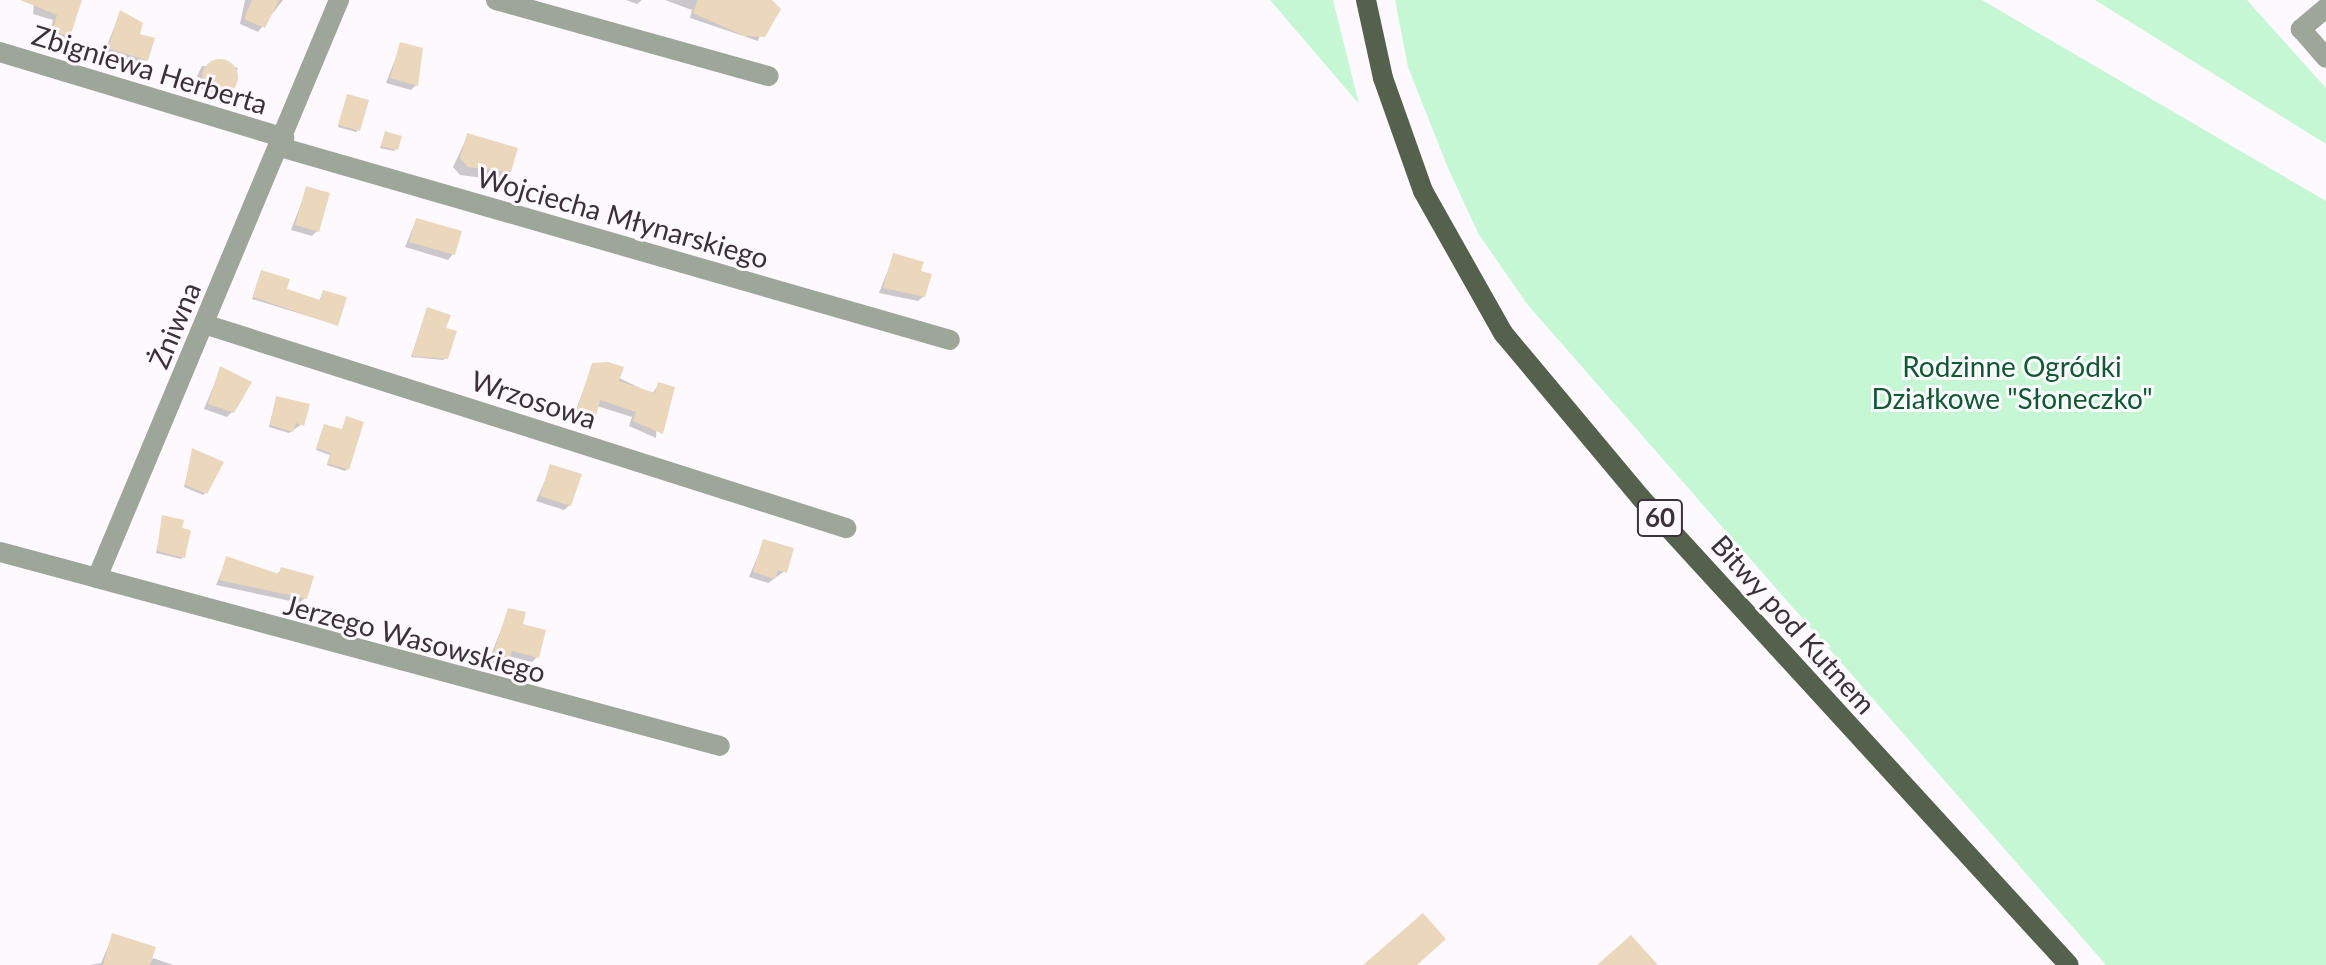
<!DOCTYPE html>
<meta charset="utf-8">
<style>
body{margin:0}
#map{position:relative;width:2326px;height:965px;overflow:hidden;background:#fef9fe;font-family:Lato,sans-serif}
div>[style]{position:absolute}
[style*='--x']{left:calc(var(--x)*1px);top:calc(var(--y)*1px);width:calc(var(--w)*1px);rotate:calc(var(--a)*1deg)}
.green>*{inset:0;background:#c5f7d4}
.shadow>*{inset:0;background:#0003}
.building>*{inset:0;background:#ebd8bc}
.round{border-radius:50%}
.minor>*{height:20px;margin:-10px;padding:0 10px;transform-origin:10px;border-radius:10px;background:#9ea69a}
.major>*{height:20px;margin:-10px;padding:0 10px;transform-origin:10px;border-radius:10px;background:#54614c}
span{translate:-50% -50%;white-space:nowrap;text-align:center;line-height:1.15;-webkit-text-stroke:6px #fef9fe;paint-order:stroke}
.shield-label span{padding:2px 6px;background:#fef9fe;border:2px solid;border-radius:6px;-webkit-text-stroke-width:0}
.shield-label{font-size:26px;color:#3b313b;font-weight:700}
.street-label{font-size:28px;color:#3b313b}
.park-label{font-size:28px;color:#0e5a33}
</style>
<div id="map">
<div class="green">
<i style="clip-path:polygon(1270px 0,1333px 0,1359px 104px)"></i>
<i style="clip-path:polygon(1395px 0,1982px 0,2326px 201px,2326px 965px,2106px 965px,1527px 304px,1478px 233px,1448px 168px,1408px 67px)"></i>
<i style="clip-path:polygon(2095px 0,2247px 0,2326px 88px,2326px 144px)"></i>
</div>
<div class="shadow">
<i style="clip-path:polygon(34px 0,80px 0,64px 41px,49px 36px,53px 20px,33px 14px)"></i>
<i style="clip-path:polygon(245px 0,283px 0,258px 32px,240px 24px)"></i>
<i style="clip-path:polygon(626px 0,642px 0,637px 4px)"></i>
<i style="clip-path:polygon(665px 0,770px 0,758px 41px,690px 18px,692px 10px)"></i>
<i style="clip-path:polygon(120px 13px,146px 60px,141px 65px,104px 53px)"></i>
<i style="clip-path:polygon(401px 44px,416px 85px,411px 90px,386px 83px)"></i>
<i style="clip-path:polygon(214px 61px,238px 68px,226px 101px,193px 84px,202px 66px,209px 66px,209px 77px)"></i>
<i style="clip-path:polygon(348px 96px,358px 130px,356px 132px,338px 127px)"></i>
<i style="clip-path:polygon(385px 133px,396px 149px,394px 151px,380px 148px)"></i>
<i style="clip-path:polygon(468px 135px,509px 171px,500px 180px,460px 175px,453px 167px)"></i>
<i style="clip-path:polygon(307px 188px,317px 231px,312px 236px,291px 230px)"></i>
<i style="clip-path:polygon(416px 220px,453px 254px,448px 260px,405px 247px)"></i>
<i style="clip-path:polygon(894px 255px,924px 296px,918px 301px,879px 293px)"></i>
<i style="clip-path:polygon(260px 274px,284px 291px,319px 301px,322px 294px,337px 325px,252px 299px)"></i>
<i style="clip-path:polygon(426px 312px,444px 329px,444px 360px,411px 357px)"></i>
<i style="clip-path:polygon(593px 365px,652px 394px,659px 384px,656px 438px,629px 426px,632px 417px,597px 406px,589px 420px,574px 415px)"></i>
<i style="clip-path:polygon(221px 368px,232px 412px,227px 417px,204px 409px)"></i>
<i style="clip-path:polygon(276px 398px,302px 424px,289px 433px,269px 427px)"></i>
<i style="clip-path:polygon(323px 428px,347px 469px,345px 471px,327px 465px,330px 455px,316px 450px)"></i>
<i style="clip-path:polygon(193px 451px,205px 493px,203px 495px,184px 487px)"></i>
<i style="clip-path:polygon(551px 467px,570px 505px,564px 510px,536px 501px)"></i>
<i style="clip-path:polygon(163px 517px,183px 557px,181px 559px,156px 553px)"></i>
<i style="clip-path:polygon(764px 541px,785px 571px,768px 583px,749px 577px)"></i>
<i style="clip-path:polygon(227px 559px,276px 575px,282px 569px,305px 598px,300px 603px,216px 585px)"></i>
<i style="clip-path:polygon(509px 610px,537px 657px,532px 662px,508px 656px,502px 665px,488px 662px)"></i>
<i style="clip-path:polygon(113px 935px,117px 965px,90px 965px,101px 963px)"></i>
<i style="clip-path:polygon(153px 958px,173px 965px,149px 965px)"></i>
</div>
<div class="building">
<i style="clip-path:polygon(20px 0,82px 0,70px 37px,52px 31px,57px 15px)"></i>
<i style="clip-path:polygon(252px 0,279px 0,265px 28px,244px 19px)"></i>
<i style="clip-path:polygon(698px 0,772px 0,781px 9px,765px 37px,744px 36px,693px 13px)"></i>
<i style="clip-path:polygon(120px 10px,143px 23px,140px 34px,155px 38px,148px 61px,108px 48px)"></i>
<i style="clip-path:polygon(400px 42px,423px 48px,418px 86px,390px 78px)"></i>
<i class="round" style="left:202px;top:59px;width:36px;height:36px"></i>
<i style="clip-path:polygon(347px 94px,369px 100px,360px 131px,338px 125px)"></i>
<i style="clip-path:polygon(385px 131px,402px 136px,398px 150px,381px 146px)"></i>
<i style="clip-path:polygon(467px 133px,518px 148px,511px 172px,468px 167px,460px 158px)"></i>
<i style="clip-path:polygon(306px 186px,330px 193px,319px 232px,295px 225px)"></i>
<i style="clip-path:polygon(416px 218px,462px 231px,455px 255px,409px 242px)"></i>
<i style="clip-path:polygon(893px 253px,924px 262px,921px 271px,932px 274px,925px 297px,883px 288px)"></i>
<i style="clip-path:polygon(261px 270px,290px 279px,287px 289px,320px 300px,323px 290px,347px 297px,338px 326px,253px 297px)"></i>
<i style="clip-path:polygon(427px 307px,451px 315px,446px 328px,457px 331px,448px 359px,412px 356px)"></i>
<i style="clip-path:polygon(608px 362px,624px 367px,619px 381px,655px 393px,658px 382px,675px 387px,663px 434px,633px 421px,636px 412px,600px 400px,596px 416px,577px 410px,592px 363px)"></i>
<i style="clip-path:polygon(220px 366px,252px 382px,234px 413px,208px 404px)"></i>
<i style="clip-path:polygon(276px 396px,310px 404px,304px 426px,296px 423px,293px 432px,270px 425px)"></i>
<i style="clip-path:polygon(346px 416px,364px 422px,349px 470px,327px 463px,331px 453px,316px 448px,324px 424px,342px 429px)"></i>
<i style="clip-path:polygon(192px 448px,224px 462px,207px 494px,185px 485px)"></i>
<i style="clip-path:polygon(550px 464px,582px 474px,571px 506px,540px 496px)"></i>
<i style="clip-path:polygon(162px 515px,184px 520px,182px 528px,191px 530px,185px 558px,157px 551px)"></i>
<i style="clip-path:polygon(763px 539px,794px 548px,787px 573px,778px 570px,775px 579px,753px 572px)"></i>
<i style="clip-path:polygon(226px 556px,279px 574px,281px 567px,314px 576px,307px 599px,219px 580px)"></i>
<i style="clip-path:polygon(508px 608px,526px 612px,523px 624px,546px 630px,539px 658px,512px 651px,509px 661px,492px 657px)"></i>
<i style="clip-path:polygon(1423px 913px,1446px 939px,1417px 965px,1363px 965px)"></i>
<i style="clip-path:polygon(112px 933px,156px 947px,150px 965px,103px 965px)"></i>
<i style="clip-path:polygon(1631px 935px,1658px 965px,1597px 965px)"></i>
</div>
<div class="minor">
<i style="--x:496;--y:0;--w:283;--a:15.6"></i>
<i style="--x:2326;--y:8;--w:33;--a:140"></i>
<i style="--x:2301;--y:29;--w:38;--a:49"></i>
<i style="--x:0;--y:52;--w:297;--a:16.8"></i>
<i style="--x:280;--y:147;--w:697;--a:16.07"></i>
<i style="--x:204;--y:324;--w:674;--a:17.63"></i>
<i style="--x:0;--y:552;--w:100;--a:15"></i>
<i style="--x:97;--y:578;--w:627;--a:-67.28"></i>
<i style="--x:97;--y:578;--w:645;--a:15.09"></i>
</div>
<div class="major">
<i style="--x:1366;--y:0;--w:80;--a:77.7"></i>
<i style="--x:1383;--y:78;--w:120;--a:70.5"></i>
<i style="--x:1423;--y:191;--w:163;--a:60.6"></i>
<i style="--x:1503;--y:333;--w:215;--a:50.1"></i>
<i style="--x:1641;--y:498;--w:633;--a:47.5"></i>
</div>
<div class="shield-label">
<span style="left:1660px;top:518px">60</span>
</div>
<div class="street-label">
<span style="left:150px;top:69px;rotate:17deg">Zbigniewa Herberta</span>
<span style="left:623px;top:217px;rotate:16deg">Wojciecha Młynarskiego</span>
<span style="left:174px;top:325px;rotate:-67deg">Żniwna</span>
<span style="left:534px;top:399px;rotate:18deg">Wrzosowa</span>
<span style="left:1794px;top:624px;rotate:48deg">Bitwy pod Kutnem</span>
<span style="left:415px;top:638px;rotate:15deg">Jerzego Wasowskiego</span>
</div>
<div class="park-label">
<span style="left:2012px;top:382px">Rodzinne Ogródki<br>Działkowe "Słoneczko"</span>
</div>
</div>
